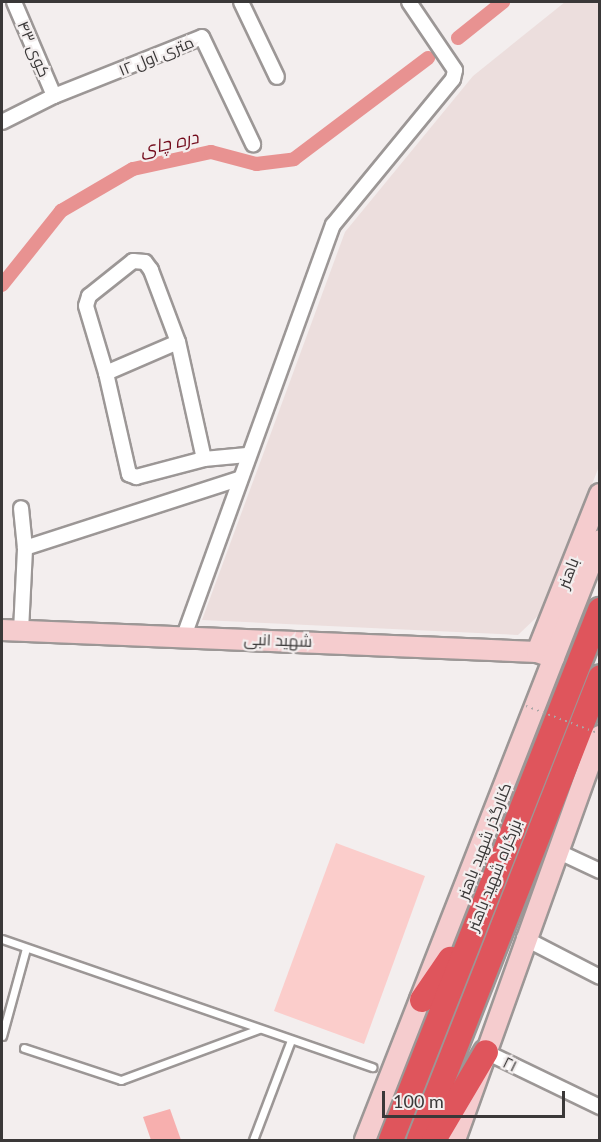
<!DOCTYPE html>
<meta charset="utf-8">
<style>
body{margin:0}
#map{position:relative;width:601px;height:1142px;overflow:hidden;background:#f3eeee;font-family:Lato,Cairo,sans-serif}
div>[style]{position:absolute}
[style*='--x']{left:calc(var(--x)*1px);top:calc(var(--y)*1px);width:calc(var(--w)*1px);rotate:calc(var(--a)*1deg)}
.built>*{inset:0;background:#ecdedd}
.green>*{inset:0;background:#fbcdcb}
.canal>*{height:14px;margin:-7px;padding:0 7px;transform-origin:7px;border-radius:7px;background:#e89291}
.building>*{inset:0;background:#f7afae}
.roads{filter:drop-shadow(2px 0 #9c9796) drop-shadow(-2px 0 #9c9796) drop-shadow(0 2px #9c9796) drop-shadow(0 -2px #9c9796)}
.lane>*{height:7px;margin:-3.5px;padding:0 3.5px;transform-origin:3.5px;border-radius:3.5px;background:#fff}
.street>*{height:14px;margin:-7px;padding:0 7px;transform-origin:7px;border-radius:7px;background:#fff}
.secondary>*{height:20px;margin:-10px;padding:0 10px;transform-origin:10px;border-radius:10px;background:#f5ccce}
.highway>*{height:24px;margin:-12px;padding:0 12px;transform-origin:12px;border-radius:12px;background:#df555c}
.path-bridge>*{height:2px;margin-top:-1px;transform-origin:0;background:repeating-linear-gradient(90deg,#aba7a7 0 1.5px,transparent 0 6px)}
span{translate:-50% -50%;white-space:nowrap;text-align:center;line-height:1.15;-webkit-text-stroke:4.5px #f3eeee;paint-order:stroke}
.street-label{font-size:16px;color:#3a3838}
.water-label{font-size:18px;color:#720a1b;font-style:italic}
.frame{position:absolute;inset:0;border:3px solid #3a3838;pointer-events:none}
.scale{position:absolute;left:382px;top:1091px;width:183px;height:27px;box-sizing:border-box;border:3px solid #3a3838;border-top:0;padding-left:8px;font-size:18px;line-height:21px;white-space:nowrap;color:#3a3838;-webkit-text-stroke:4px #f3eeee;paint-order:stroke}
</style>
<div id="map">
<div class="built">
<i style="clip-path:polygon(565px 2px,599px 2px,600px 464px,541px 613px,518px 635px,202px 620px,345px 232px,473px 76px)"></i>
</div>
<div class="green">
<i style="clip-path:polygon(336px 843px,425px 876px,364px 1044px,274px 1011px)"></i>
</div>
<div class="canal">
<i style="--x:458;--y:38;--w:58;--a:-38.7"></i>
<i style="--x:2;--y:285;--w:95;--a:-51.4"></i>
<i style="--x:61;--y:211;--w:83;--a:-30.3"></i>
<i style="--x:133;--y:169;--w:80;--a:-12.3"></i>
<i style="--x:211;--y:152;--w:47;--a:14.9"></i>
<i style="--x:256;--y:164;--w:38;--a:-7"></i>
<i style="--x:294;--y:159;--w:168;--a:-37"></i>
</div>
<div class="building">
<i style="clip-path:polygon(170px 1109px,181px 1140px,151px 1140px,143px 1117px)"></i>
</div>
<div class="roads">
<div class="lane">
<i style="--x:2;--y:939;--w:392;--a:19.1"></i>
<i style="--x:2;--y:1036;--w:91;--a:-74.7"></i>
<i style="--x:24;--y:1048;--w:102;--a:18.3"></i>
<i style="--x:121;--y:1080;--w:147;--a:-20.3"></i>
<i style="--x:253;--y:1140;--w:107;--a:-69.2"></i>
</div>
<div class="street">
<i style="--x:14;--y:2;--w:102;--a:66.9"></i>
<i style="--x:241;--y:2;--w:83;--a:64.4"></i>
<i style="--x:2;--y:122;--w:58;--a:-26.6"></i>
<i style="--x:54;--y:96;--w:159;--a:-21.7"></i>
<i style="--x:202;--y:37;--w:119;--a:64.5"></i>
<i style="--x:106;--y:373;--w:78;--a:-23.3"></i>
<i style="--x:204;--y:459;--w:120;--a:-102.5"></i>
<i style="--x:178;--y:342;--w:77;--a:-110.6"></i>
<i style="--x:151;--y:270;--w:10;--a:-127"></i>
<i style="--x:145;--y:262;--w:12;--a:-175"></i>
<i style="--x:133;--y:261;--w:56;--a:141.5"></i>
<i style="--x:89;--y:296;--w:10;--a:107"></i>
<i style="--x:86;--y:306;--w:70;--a:73.4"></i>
<i style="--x:106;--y:373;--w:104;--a:77.2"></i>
<i style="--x:129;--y:474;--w:8;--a:23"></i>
<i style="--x:136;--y:477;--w:70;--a:-14.8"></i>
<i style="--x:204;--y:459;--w:43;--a:-5.3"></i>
<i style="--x:25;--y:548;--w:225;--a:-17.9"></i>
<i style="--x:21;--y:631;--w:83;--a:-87.2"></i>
<i style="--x:25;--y:548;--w:40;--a:-95.7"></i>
<i style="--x:184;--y:636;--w:437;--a:-70.1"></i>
<i style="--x:333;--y:225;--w:189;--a:-50.6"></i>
<i style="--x:453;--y:79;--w:9;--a:-77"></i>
<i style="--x:455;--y:70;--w:82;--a:-124.1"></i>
<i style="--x:557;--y:851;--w:47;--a:24.9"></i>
<i style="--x:524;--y:938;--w:85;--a:27.2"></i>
<i style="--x:486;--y:1052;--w:127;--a:25.8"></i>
</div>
<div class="secondary">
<i style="--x:2;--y:630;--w:535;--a:2.35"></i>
<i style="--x:537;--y:652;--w:18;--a:19"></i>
<i style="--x:537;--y:652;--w:170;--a:-68.3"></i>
<i style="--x:365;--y:1140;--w:644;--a:-68.61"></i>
<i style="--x:455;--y:1140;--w:429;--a:-70.3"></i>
</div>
<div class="highway">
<i style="--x:422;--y:1000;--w:50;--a:-55.7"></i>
<i style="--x:391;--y:1140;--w:570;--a:-68.48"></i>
<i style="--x:419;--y:1140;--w:497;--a:-68.6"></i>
<i style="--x:434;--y:1140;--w:102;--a:-59.4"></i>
</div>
</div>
<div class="path-bridge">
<i style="--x:526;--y:706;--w:79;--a:20.7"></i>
</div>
<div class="street-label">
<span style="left:34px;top:49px;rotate:67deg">کوی ۴۳</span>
<span style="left:156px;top:56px;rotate:-22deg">۱۲ متری اول</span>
<span style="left:568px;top:573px;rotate:-69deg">باهنر</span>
<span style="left:278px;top:640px;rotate:2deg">شهید انبی</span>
<span style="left:484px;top:841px;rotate:-69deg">کنارگذر شهید باهنر</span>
<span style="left:494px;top:875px;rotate:-68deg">بزرگراه شهید باهنر</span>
<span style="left:510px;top:1064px;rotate:26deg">۲۱</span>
</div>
<div class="water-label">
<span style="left:169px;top:143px;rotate:-13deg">دره چای</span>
</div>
<div class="frame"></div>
<div class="scale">100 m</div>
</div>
